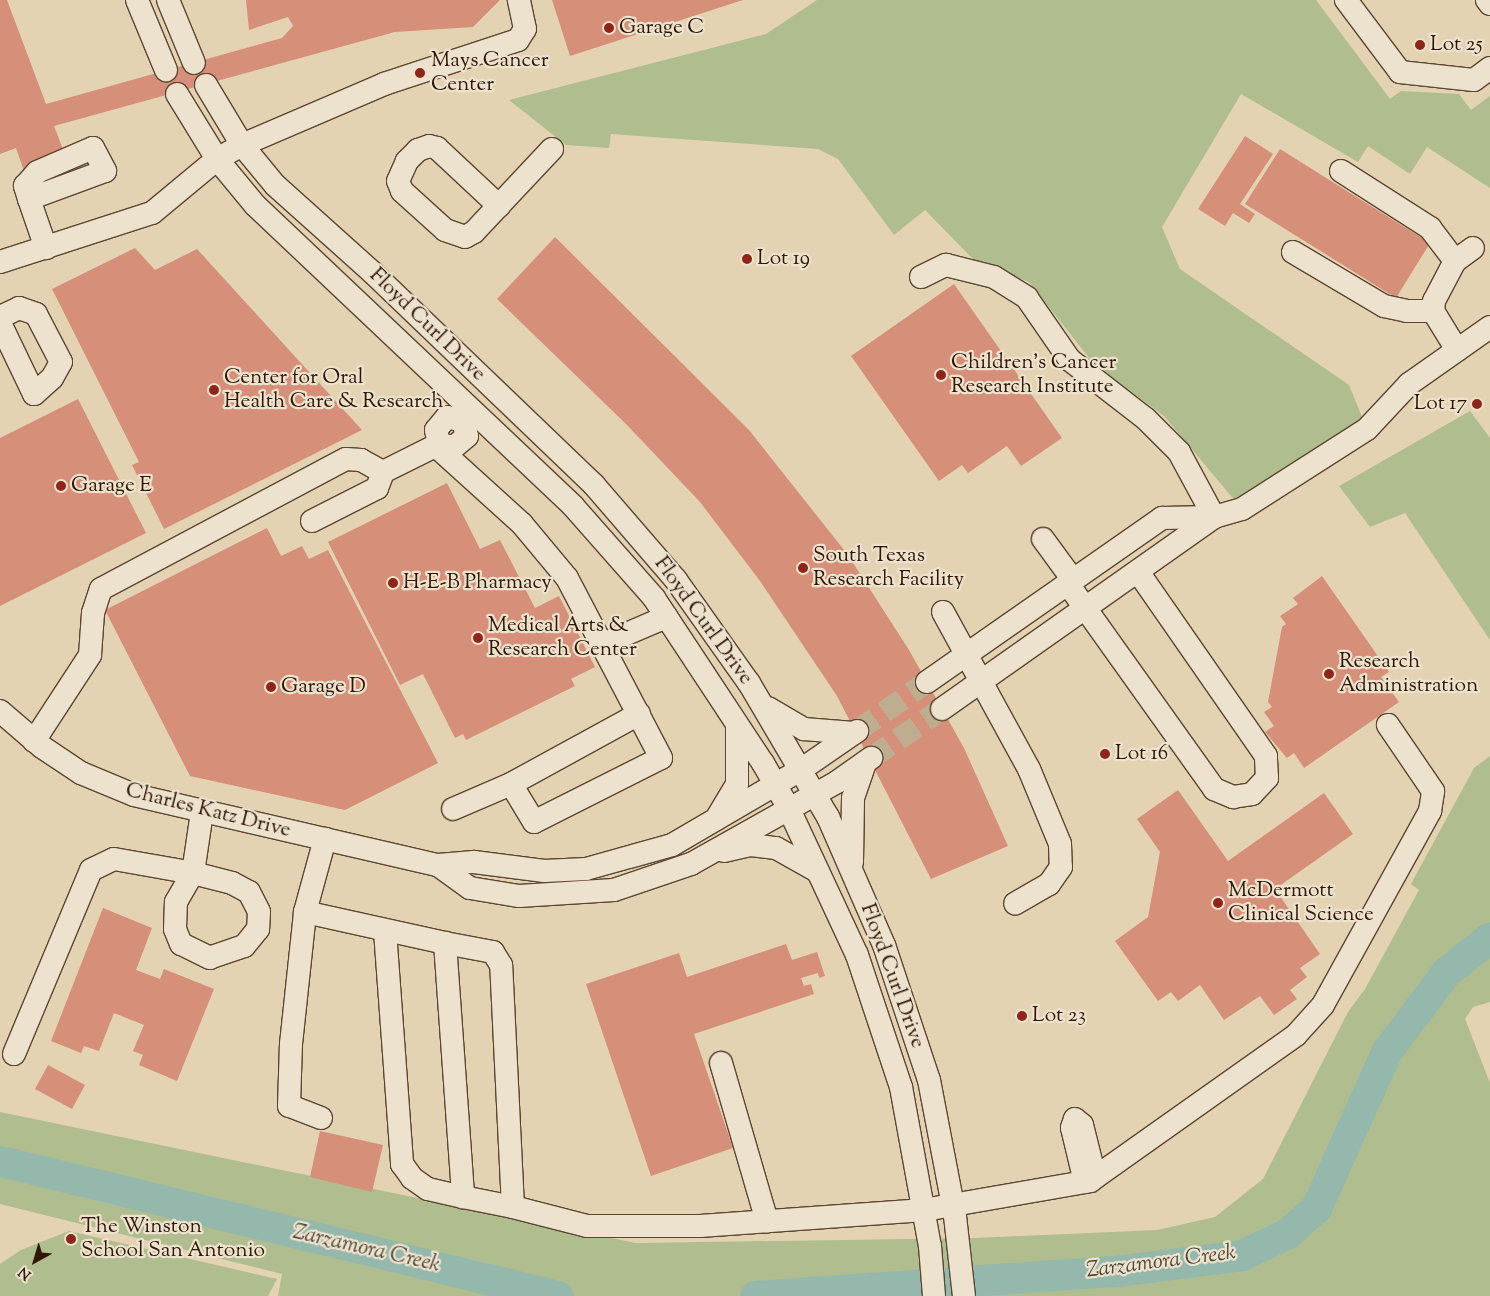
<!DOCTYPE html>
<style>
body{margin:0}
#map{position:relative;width:1490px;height:1296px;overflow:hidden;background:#e3d3b3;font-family:"Sorts Mill Goudy",serif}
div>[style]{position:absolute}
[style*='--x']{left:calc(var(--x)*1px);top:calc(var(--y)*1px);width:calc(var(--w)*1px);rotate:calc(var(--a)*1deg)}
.green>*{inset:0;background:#b0bd8f}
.river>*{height:31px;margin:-15.5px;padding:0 15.5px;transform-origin:15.5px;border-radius:15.5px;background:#95b8ad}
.building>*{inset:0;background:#d68f78}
.minor-tunnel>*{height:22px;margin-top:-11px;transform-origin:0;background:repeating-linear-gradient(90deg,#bfad90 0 22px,transparent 0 33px)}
.roads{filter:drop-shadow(1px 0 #5c4630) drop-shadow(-1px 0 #5c4630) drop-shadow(0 1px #5c4630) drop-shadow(0 -1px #5c4630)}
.minor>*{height:22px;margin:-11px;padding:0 11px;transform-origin:11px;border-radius:11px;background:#ede2ce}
.dots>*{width:14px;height:14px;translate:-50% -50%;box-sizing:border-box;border:2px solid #ede2ce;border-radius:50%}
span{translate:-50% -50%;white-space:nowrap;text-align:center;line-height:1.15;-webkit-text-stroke:4.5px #ede2ce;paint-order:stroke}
.poi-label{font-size:21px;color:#2f1704}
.left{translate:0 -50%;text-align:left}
.right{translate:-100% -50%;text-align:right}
.street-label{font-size:21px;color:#2f1704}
.water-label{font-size:22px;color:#4e4737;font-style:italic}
.north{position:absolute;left:10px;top:1236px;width:50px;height:50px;-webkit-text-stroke:4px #ede2ce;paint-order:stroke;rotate:219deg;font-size:14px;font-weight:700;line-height:20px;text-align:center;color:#2f1704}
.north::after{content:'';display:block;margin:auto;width:18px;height:22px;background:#2f1704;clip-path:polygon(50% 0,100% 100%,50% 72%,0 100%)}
</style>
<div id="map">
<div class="green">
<i style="clip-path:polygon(817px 0,1316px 0,1390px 99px,1401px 91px,1459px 94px,1471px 110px,1490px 96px,1490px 188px,1427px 147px,1410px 174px,1368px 146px,1358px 162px,1241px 94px,1162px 227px,1180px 269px,1349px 385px,1367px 429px,1242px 509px,1164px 416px,1094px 364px,1029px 282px,974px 260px,925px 210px,894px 235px,838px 159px,818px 149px,611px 134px,609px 148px,566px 145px,509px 100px,766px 34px)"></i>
<i style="clip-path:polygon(1470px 411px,1490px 438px,1490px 640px,1405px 513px,1370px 527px,1339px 486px)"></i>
<i style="clip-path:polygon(1490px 756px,1490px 1002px,1473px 1007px,1465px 1019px,1490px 1083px,1490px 1296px,278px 1296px,282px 1274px,0 1204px,0 1112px,636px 1243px,975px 1238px,1157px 1230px,1215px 1217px,1263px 1179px,1348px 1012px,1365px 989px,1419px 890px,1411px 884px,1474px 768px)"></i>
<i style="clip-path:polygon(69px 1231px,277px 1279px,268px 1296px,0 1296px,0 1264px,21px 1250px)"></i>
</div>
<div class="river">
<i style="--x:0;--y:1161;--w:574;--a:13.6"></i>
<i style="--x:755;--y:1296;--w:370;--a:-4"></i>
<i style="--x:1124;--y:1270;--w:119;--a:-7.2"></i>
<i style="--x:1242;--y:1255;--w:51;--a:-25.6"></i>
<i style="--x:1288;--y:1233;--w:38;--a:-42"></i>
<i style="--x:1316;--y:1208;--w:171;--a:-65.8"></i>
<i style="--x:1386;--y:1052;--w:100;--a:-53.1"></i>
<i style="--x:1446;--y:972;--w:56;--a:-38.5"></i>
</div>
<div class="building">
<i style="clip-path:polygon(0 0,7px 0,46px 104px,282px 38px,293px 26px,288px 17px,249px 30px,246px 0,500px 0,473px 27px,395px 32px,54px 126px,66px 157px,25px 174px,16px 148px,0 154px)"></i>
<i style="clip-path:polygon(552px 0,743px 0,570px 56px)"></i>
<i style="clip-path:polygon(1245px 136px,1273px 154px,1240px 204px,1255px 214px,1249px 223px,1233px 213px,1225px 226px,1198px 209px)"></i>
<i style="clip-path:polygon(1280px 149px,1430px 243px,1396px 298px,1245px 204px)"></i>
<i style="clip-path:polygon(555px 237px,749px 430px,848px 555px,909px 650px,964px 748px,1008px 846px,931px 879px,837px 696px,760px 581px,700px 502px,626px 424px,497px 299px)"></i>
<i style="clip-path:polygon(135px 248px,155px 270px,197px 249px,362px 430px,164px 529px,132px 465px,139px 462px,52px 289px)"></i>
<i style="clip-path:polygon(954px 284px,1062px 438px,1021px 466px,1007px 446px,968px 473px,962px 465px,939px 481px,851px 356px)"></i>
<i style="clip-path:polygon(78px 399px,146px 533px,0 606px,0 438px)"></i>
<i style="clip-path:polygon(447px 483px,480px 549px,500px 540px,535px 608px,559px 596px,595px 667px,571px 679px,575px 686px,466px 740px,463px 734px,455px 738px,423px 674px,400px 685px,328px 542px)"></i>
<i style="clip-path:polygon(267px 528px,281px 556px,302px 546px,309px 559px,328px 550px,438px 763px,345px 810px,190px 776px,105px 610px)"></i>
<i style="clip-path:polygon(1322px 576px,1389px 672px,1381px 677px,1399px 702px,1304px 768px,1294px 753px,1287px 758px,1265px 732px,1274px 726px,1264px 712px,1272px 707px,1268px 702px,1282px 627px,1286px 624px,1280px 616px,1298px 604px,1293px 598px)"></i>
<i style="clip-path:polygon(1178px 790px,1228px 861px,1324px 793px,1353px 834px,1275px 889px,1320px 954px,1300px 968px,1307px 977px,1290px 990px,1297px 999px,1274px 1015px,1260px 996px,1224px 1020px,1200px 985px,1178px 1001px,1171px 992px,1158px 1001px,1115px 941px,1148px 917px,1160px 852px,1137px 819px)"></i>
<i style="clip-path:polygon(103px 908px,152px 928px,136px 970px,160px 979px,164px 969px,214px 989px,177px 1081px,139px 1065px,143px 1055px,133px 1051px,144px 1025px,114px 1013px,99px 1051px,84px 1046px,81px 1053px,51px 1041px)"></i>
<i style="clip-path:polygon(786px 944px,792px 960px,817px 952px,825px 976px,819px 978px,818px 973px,801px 978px,804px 986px,811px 984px,814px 994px,694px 1034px,733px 1148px,651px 1176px,586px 984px,679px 953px,687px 977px)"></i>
<i style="clip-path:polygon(48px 1065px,85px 1085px,72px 1109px,35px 1089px)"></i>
<i style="clip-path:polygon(320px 1131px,383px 1145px,372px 1192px,310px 1177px)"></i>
</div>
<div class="minor-tunnel">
<i style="--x:857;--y:731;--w:85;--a:-35"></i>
<i style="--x:871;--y:758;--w:86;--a:-34.6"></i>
</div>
<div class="roads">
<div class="minor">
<i style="--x:137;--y:0;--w:76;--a:67.5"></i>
<i style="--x:168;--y:0;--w:68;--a:67.6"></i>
<i style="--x:1346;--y:0;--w:90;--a:53.1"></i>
<i style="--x:1400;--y:72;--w:74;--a:6.2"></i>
<i style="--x:1474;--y:80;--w:20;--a:-37"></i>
<i style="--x:1487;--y:0;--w:5;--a:53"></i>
<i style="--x:206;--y:85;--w:70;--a:59"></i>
<i style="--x:242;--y:145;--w:52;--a:50.5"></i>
<i style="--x:275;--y:185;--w:132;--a:41.9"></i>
<i style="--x:373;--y:273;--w:306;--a:43.8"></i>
<i style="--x:594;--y:485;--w:125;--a:49.2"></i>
<i style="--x:676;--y:580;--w:126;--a:54.7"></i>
<i style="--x:749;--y:683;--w:156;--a:59.5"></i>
<i style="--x:828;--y:817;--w:140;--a:66.4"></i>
<i style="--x:884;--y:945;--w:142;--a:71.6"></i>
<i style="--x:929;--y:1080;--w:138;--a:79.2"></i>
<i style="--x:955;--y:1216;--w:81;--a:83.6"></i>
<i style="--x:177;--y:94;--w:76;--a:58.4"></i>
<i style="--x:217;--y:159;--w:60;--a:50.4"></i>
<i style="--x:255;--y:205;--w:438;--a:43.4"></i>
<i style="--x:573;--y:506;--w:123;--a:48.6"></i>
<i style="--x:654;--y:598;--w:198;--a:56.6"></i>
<i style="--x:763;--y:763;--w:51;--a:60.4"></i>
<i style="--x:788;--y:807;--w:163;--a:65"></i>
<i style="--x:857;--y:955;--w:139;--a:71.6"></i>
<i style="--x:901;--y:1087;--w:162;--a:79.7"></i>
<i style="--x:930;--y:1246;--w:50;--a:85.4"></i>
<i style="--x:1341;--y:171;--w:106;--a:32.6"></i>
<i style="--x:1430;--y:228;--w:41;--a:52.9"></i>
<i style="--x:29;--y:199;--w:14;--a:-107"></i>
<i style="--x:25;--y:186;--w:18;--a:-49"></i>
<i style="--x:37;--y:172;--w:61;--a:-23.2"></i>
<i style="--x:93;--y:148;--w:26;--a:62"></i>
<i style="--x:105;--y:171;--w:81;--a:159.8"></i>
<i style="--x:29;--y:199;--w:52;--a:70.9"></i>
<i style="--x:499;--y:206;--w:85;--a:-136.9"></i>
<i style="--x:437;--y:148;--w:8;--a:-166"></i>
<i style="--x:429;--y:146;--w:12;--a:160"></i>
<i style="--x:418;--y:150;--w:16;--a:135"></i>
<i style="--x:407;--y:161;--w:22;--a:114"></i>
<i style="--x:398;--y:181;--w:11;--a:68"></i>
<i style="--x:402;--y:191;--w:58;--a:42.2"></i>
<i style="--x:445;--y:230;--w:21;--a:19"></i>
<i style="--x:465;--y:237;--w:10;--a:-29"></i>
<i style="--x:474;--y:232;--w:114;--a:-46.8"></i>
<i style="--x:1293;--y:252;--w:106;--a:30.7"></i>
<i style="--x:1384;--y:306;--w:24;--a:12"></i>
<i style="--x:1407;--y:311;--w:26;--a:0"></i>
<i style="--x:0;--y:262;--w:160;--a:-17.9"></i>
<i style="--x:152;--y:213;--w:85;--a:-39.7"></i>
<i style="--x:217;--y:159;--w:29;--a:-29"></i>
<i style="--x:242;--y:145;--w:155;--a:-23.2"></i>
<i style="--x:384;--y:84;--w:141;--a:-18.2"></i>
<i style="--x:518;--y:40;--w:13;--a:-58"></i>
<i style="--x:525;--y:29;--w:30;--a:-102"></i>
<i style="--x:921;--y:277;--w:28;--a:-26"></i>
<i style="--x:946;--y:265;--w:49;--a:14"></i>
<i style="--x:994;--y:277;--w:39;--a:32"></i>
<i style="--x:1027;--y:298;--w:75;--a:55.3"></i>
<i style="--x:1070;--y:360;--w:96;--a:37.8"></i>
<i style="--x:1146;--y:419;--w:47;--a:45"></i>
<i style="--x:1179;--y:452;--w:74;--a:61.7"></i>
<i style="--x:0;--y:317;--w:21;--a:-25"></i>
<i style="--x:19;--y:308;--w:18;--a:19"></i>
<i style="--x:36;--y:314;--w:54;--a:62.5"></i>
<i style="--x:61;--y:362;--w:18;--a:119"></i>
<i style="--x:52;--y:378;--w:24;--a:138"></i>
<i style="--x:34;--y:394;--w:79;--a:-115.6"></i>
<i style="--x:1457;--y:350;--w:46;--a:-121.6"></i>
<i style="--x:1433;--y:311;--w:10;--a:-84"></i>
<i style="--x:1434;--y:301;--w:45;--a:-62.3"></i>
<i style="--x:1455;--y:261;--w:22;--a:-36"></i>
<i style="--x:439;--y:444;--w:14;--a:-102"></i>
<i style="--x:436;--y:430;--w:17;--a:-50"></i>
<i style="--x:447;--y:417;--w:16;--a:14"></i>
<i style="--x:436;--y:446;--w:116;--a:42.2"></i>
<i style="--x:522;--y:524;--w:70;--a:50.2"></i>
<i style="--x:567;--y:578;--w:203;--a:62.4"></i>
<i style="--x:661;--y:758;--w:142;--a:153.3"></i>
<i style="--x:534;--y:822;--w:44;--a:-121.2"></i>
<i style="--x:511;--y:784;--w:63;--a:156.7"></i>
<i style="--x:312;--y:521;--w:73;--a:-26.9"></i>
<i style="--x:377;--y:488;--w:17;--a:-69"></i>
<i style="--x:1043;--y:539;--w:51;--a:53.8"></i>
<i style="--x:1068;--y:584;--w:252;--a:54.5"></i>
<i style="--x:1214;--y:789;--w:21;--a:23"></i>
<i style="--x:1233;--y:797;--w:19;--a:-9"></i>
<i style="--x:1252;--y:794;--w:22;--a:-47"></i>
<i style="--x:1267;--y:778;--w:22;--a:-93"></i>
<i style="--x:1266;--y:756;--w:224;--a:-124.8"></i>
<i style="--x:943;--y:612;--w:179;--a:61.3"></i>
<i style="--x:1029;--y:769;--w:81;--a:67.5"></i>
<i style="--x:1060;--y:844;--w:23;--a:88"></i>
<i style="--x:1061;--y:867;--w:21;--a:125"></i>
<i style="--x:1049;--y:884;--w:39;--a:150"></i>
<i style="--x:603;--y:644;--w:69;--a:-23.2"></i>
<i style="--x:927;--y:682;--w:287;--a:-34.9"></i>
<i style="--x:1162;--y:518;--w:52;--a:-1.1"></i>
<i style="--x:1214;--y:517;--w:29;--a:-16"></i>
<i style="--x:1242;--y:509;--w:148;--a:-32.6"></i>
<i style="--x:1367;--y:429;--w:62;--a:-47"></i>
<i style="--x:1409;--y:384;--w:99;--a:-35.1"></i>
<i style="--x:768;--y:708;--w:42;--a:30.3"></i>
<i style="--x:804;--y:729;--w:50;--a:4.6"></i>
<i style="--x:942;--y:709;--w:333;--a:-35.2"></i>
<i style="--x:0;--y:711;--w:55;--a:40.6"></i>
<i style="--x:42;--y:747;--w:47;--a:33.7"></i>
<i style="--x:81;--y:773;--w:57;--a:22.5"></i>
<i style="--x:134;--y:795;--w:312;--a:13"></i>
<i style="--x:438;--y:865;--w:36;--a:-5"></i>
<i style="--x:474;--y:862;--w:71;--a:7.3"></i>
<i style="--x:544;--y:871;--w:42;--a:-2.7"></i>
<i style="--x:586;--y:869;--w:89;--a:-15.6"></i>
<i style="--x:672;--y:845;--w:151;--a:-30.3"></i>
<i style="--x:802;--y:769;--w:67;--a:-34.6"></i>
<i style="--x:34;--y:741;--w:103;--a:-56.9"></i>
<i style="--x:90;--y:655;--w:42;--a:-85.9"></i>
<i style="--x:93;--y:613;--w:25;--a:-72"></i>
<i style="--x:101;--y:589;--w:277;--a:-28"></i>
<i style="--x:346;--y:459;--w:15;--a:4"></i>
<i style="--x:361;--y:460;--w:25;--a:29"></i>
<i style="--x:383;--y:472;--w:63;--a:-26.6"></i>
<i style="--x:439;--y:444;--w:15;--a:11"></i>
<i style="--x:454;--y:447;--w:17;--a:-40"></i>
<i style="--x:467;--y:436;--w:16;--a:-105"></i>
<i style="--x:511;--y:784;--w:146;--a:-28.7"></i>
<i style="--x:718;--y:816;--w:37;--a:-59"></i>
<i style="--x:737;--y:784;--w:58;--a:-90"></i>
<i style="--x:724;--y:851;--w:28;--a:-13"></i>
<i style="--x:751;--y:845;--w:25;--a:7"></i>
<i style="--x:776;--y:848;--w:47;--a:29.3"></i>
<i style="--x:852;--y:862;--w:64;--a:-89.1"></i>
<i style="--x:853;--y:798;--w:37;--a:-71"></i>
<i style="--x:438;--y:865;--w:39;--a:36"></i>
<i style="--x:470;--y:888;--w:50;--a:9.3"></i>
<i style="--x:519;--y:896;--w:95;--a:-3.6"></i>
<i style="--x:614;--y:890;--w:81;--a:-18.7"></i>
<i style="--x:691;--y:864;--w:167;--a:-29.3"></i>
<i style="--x:837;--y:782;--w:42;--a:-35.2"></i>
<i style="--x:305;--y:912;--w:143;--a:12.5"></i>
<i style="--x:445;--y:943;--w:255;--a:85.9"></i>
<i style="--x:463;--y:1197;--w:51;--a:11.3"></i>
<i style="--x:513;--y:1207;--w:242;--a:-92.8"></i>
<i style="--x:501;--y:965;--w:15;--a:-122"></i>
<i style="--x:493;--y:952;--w:49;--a:-169.4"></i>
<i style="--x:385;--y:931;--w:234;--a:85.8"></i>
<i style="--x:402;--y:1164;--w:17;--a:54"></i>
<i style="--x:412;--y:1178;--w:19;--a:35"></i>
<i style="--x:428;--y:1189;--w:36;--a:13"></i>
<i style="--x:14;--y:1054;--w:199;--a:-67.3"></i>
<i style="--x:91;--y:870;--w:25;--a:-26"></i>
<i style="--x:114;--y:859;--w:80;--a:10"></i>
<i style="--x:193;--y:873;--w:40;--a:14.4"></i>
<i style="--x:232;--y:883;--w:19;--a:28"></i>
<i style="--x:249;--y:892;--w:22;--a:63"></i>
<i style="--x:259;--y:912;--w:17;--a:93"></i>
<i style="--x:258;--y:929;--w:22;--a:129"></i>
<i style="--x:244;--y:946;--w:36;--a:161"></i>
<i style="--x:210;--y:958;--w:32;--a:-154"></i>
<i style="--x:181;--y:944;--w:16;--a:-112"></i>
<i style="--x:175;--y:929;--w:27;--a:-88"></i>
<i style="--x:176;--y:902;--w:34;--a:-60"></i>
<i style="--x:193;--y:873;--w:62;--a:-81.6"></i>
<i style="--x:721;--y:1063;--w:165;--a:73.8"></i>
<i style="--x:321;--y:1118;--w:34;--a:-159"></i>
<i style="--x:289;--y:1106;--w:62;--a:-88.2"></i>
<i style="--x:291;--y:1044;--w:133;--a:-83.9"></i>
<i style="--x:305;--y:912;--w:76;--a:-74.7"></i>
<i style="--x:1085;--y:1182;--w:56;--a:-103.5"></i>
<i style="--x:1072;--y:1128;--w:9;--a:-72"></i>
<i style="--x:1075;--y:1119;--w:9;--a:41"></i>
<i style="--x:1082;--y:1125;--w:54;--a:76"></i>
<i style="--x:513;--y:1207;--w:76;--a:14.4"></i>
<i style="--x:587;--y:1226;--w:113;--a:0"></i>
<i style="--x:700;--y:1226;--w:225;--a:-4.1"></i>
<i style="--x:924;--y:1210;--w:169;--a:-9.9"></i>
<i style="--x:1090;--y:1181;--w:252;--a:-35.3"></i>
<i style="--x:1296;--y:1035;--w:40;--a:-48"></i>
<i style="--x:1323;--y:1005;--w:222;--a:-61.1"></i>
<i style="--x:1430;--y:811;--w:20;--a:-81"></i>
<i style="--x:1433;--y:791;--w:80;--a:-124.3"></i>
</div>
</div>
<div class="dots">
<i style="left:609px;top:28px;background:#8f2418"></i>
<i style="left:1420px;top:45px;background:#8f2418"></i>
<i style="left:420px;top:73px;background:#8f2418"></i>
<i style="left:747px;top:259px;background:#8f2418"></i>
<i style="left:941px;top:375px;background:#8f2418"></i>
<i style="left:214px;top:390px;background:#8f2418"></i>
<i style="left:1477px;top:404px;background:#8f2418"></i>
<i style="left:61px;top:486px;background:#8f2418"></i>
<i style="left:803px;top:568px;background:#8f2418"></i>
<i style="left:393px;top:583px;background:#8f2418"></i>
<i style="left:478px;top:638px;background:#8f2418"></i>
<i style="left:1329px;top:674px;background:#8f2418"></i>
<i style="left:271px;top:687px;background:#8f2418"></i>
<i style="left:1105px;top:754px;background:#8f2418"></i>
<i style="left:1218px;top:903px;background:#8f2418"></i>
<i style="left:1022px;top:1016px;background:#8f2418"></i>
<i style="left:71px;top:1239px;background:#8f2418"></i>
</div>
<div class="poi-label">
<span class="left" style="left:619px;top:28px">Garage C</span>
<span class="left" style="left:1430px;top:45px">Lot 25</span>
<span class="left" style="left:431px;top:73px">Mays Cancer<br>Center</span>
<span class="left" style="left:757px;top:259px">Lot 19</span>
<span class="left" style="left:951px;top:375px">Children's Cancer<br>Research Institute</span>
<span class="left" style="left:224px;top:390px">Center for Oral<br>Health Care &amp; Research</span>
<span class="right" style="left:1467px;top:404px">Lot 17</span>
<span class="left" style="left:71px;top:486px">Garage E</span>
<span class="left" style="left:813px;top:568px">South Texas<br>Research Facility</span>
<span class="left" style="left:403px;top:583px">H-E-B Pharmacy</span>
<span class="left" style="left:488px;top:638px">Medical Arts &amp;<br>Research Center</span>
<span class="left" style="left:1339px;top:674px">Research<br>Administration</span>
<span class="left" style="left:281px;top:687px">Garage D</span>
<span class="left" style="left:1115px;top:754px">Lot 16</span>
<span class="left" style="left:1228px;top:903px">McDermott<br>Clinical Science</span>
<span class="left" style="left:1032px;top:1016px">Lot 23</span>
<span class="left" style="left:81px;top:1239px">The Winston<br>School San Antonio</span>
</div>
<div class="street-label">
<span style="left:427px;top:325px;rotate:44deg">Floyd Curl Drive</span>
<span style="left:703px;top:621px;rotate:54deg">Floyd Curl Drive</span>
<span style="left:208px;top:811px;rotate:14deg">Charles Katz Drive</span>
<span style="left:892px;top:976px;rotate:70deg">Floyd Curl Drive</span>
</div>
<div class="water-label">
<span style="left:366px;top:1250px;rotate:13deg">Zarzamora Creek</span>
<span style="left:1161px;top:1263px;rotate:-7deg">Zarzamora Creek</span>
</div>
<div class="north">N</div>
</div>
